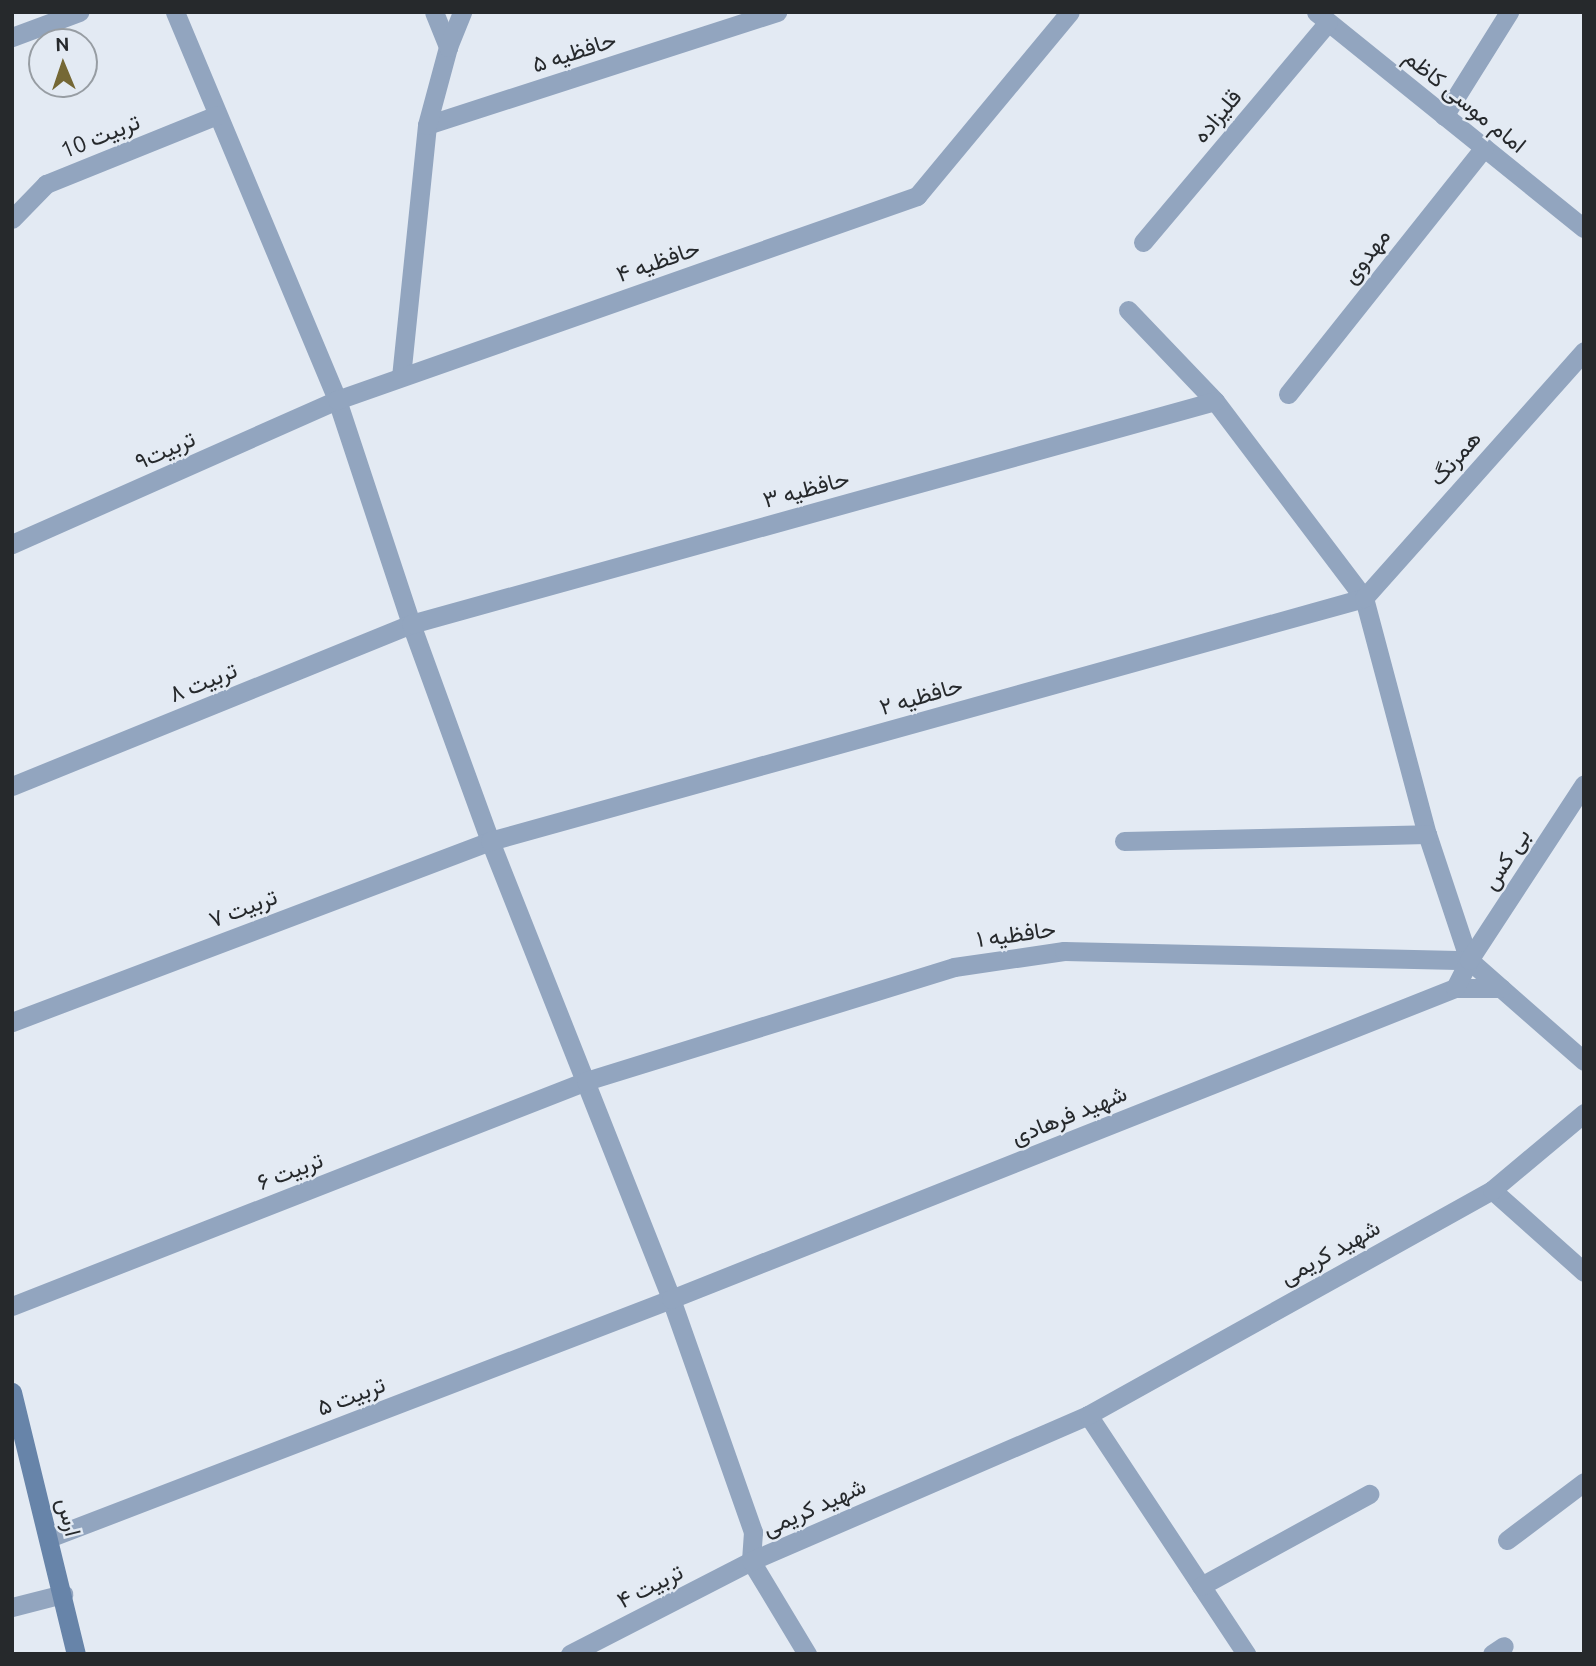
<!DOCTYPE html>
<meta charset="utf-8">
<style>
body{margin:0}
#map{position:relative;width:1596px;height:1666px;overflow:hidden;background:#e3eaf3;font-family:Ubuntu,Vazirmatn,sans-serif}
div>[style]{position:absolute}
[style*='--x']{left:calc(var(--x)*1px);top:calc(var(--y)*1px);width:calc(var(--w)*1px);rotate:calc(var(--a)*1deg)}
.minor>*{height:19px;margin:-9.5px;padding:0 9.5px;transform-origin:9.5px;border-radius:9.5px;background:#92a5bf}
.secondary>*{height:19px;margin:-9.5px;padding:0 9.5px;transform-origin:9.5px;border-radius:9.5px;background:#6784a9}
span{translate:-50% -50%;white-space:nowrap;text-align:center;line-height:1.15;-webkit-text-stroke:5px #e3eaf3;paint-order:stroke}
.street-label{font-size:23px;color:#26292c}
.frame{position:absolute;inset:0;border:14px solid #26292c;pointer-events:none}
.north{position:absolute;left:28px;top:28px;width:70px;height:70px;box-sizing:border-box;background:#e3eaf3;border:2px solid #979da3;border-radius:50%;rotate:358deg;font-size:19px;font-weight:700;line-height:28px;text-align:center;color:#26292c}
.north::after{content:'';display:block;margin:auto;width:24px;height:32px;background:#756835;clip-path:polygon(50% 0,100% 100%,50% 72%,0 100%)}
</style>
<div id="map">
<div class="minor">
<i style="--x:175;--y:12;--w:420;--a:67.3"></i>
<i style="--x:337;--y:400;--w:236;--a:71.7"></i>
<i style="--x:411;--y:624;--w:231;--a:70"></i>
<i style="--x:490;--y:841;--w:492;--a:68.4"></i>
<i style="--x:671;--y:1299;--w:247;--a:70.6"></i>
<i style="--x:753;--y:1532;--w:29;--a:94"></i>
<i style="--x:751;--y:1561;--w:109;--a:58.9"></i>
<i style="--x:434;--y:12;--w:38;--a:68"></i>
<i style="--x:1316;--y:12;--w:344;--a:38.9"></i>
<i style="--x:12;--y:37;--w:72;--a:-20.5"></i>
<i style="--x:1444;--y:116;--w:123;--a:-58"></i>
<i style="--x:427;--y:125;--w:368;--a:-17.9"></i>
<i style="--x:12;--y:219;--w:49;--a:-45.8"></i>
<i style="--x:46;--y:184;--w:184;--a:-22"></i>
<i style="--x:1143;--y:242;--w:287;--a:-49.9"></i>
<i style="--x:1128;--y:310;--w:126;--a:46.3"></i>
<i style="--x:1215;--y:401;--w:247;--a:52.9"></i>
<i style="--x:1364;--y:598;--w:244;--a:75.1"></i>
<i style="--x:1427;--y:834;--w:133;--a:71.6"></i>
<i style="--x:1469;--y:960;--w:153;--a:41.3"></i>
<i style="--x:401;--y:377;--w:253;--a:-84.1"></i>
<i style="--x:427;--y:125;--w:81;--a:-74.9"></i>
<i style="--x:448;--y:47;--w:38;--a:-68"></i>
<i style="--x:1288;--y:394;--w:315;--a:-51.5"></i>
<i style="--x:12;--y:544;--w:355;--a:-23.9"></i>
<i style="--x:337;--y:400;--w:615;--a:-19.38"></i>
<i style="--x:917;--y:196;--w:239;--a:-50.3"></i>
<i style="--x:12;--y:786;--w:431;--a:-22.1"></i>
<i style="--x:411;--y:624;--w:834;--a:-15.5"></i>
<i style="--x:1124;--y:841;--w:303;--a:-1.3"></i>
<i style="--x:1455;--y:988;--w:46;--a:0"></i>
<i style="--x:12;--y:1022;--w:511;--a:-20.74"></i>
<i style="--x:490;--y:841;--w:907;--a:-15.54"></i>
<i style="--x:1364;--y:598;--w:331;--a:-48.3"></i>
<i style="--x:1492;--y:1190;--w:123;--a:41.7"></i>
<i style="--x:12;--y:1306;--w:617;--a:-21.4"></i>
<i style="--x:586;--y:1081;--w:385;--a:-17.2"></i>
<i style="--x:954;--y:967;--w:111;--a:-8.3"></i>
<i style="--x:1064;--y:951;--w:405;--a:1.3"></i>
<i style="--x:1088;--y:1415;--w:287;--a:56.5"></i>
<i style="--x:49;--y:1538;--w:666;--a:-21.02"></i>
<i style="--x:671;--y:1299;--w:843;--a:-21.64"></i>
<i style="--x:1455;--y:988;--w:31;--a:-63"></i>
<i style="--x:1469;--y:960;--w:210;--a:-56.8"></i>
<i style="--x:1507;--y:1540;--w:96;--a:-37"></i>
<i style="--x:1201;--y:1586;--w:192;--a:-28.7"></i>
<i style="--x:12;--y:1607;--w:53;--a:-14.3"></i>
<i style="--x:570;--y:1654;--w:203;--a:-27.2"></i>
<i style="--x:751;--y:1561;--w:367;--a:-23.4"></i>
<i style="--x:1088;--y:1415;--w:462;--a:-29.1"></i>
<i style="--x:1492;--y:1190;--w:120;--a:-39.9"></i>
<i style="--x:1492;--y:1654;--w:14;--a:-34"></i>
</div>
<div class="secondary">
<i style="--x:12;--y:1392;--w:270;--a:76.3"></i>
</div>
<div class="street-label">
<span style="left:574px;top:52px;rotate:-18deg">حافظیه ۵</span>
<span style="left:1465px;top:101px;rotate:39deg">امام موسی کاظم</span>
<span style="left:1217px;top:116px;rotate:-50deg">قلیزاده</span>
<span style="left:100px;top:136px;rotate:-22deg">تربیت 10</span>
<span style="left:1366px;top:256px;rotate:-52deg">مهدوی</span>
<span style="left:658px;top:261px;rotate:-19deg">حافظیه ۴</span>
<span style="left:165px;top:450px;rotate:-24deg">تربیت۹</span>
<span style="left:1455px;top:458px;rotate:-48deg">همرنگ</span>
<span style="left:806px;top:489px;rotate:-15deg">حافظیه ۳</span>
<span style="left:203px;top:682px;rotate:-22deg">تربیت ۸</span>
<span style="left:921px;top:696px;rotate:-16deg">حافظیه ۲</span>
<span style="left:1506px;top:859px;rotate:-57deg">بی کس</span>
<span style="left:243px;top:908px;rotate:-21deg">تربیت ۷</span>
<span style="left:1016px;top:934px;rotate:-8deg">حافظیه ۱</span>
<span style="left:1069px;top:1115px;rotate:-22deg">شهید فرهادی</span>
<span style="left:290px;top:1171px;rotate:-21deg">تربیت ۶</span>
<span style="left:1330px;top:1252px;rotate:-29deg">شهید کریمی</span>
<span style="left:351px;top:1396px;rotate:-21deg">تربیت ۵</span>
<span style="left:814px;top:1507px;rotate:-24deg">شهید کریمی</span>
<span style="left:69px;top:1517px;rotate:76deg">ارس</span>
<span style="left:650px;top:1586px;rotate:-27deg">تربیت ۴</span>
</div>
<div class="frame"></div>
<div class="north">N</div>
</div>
